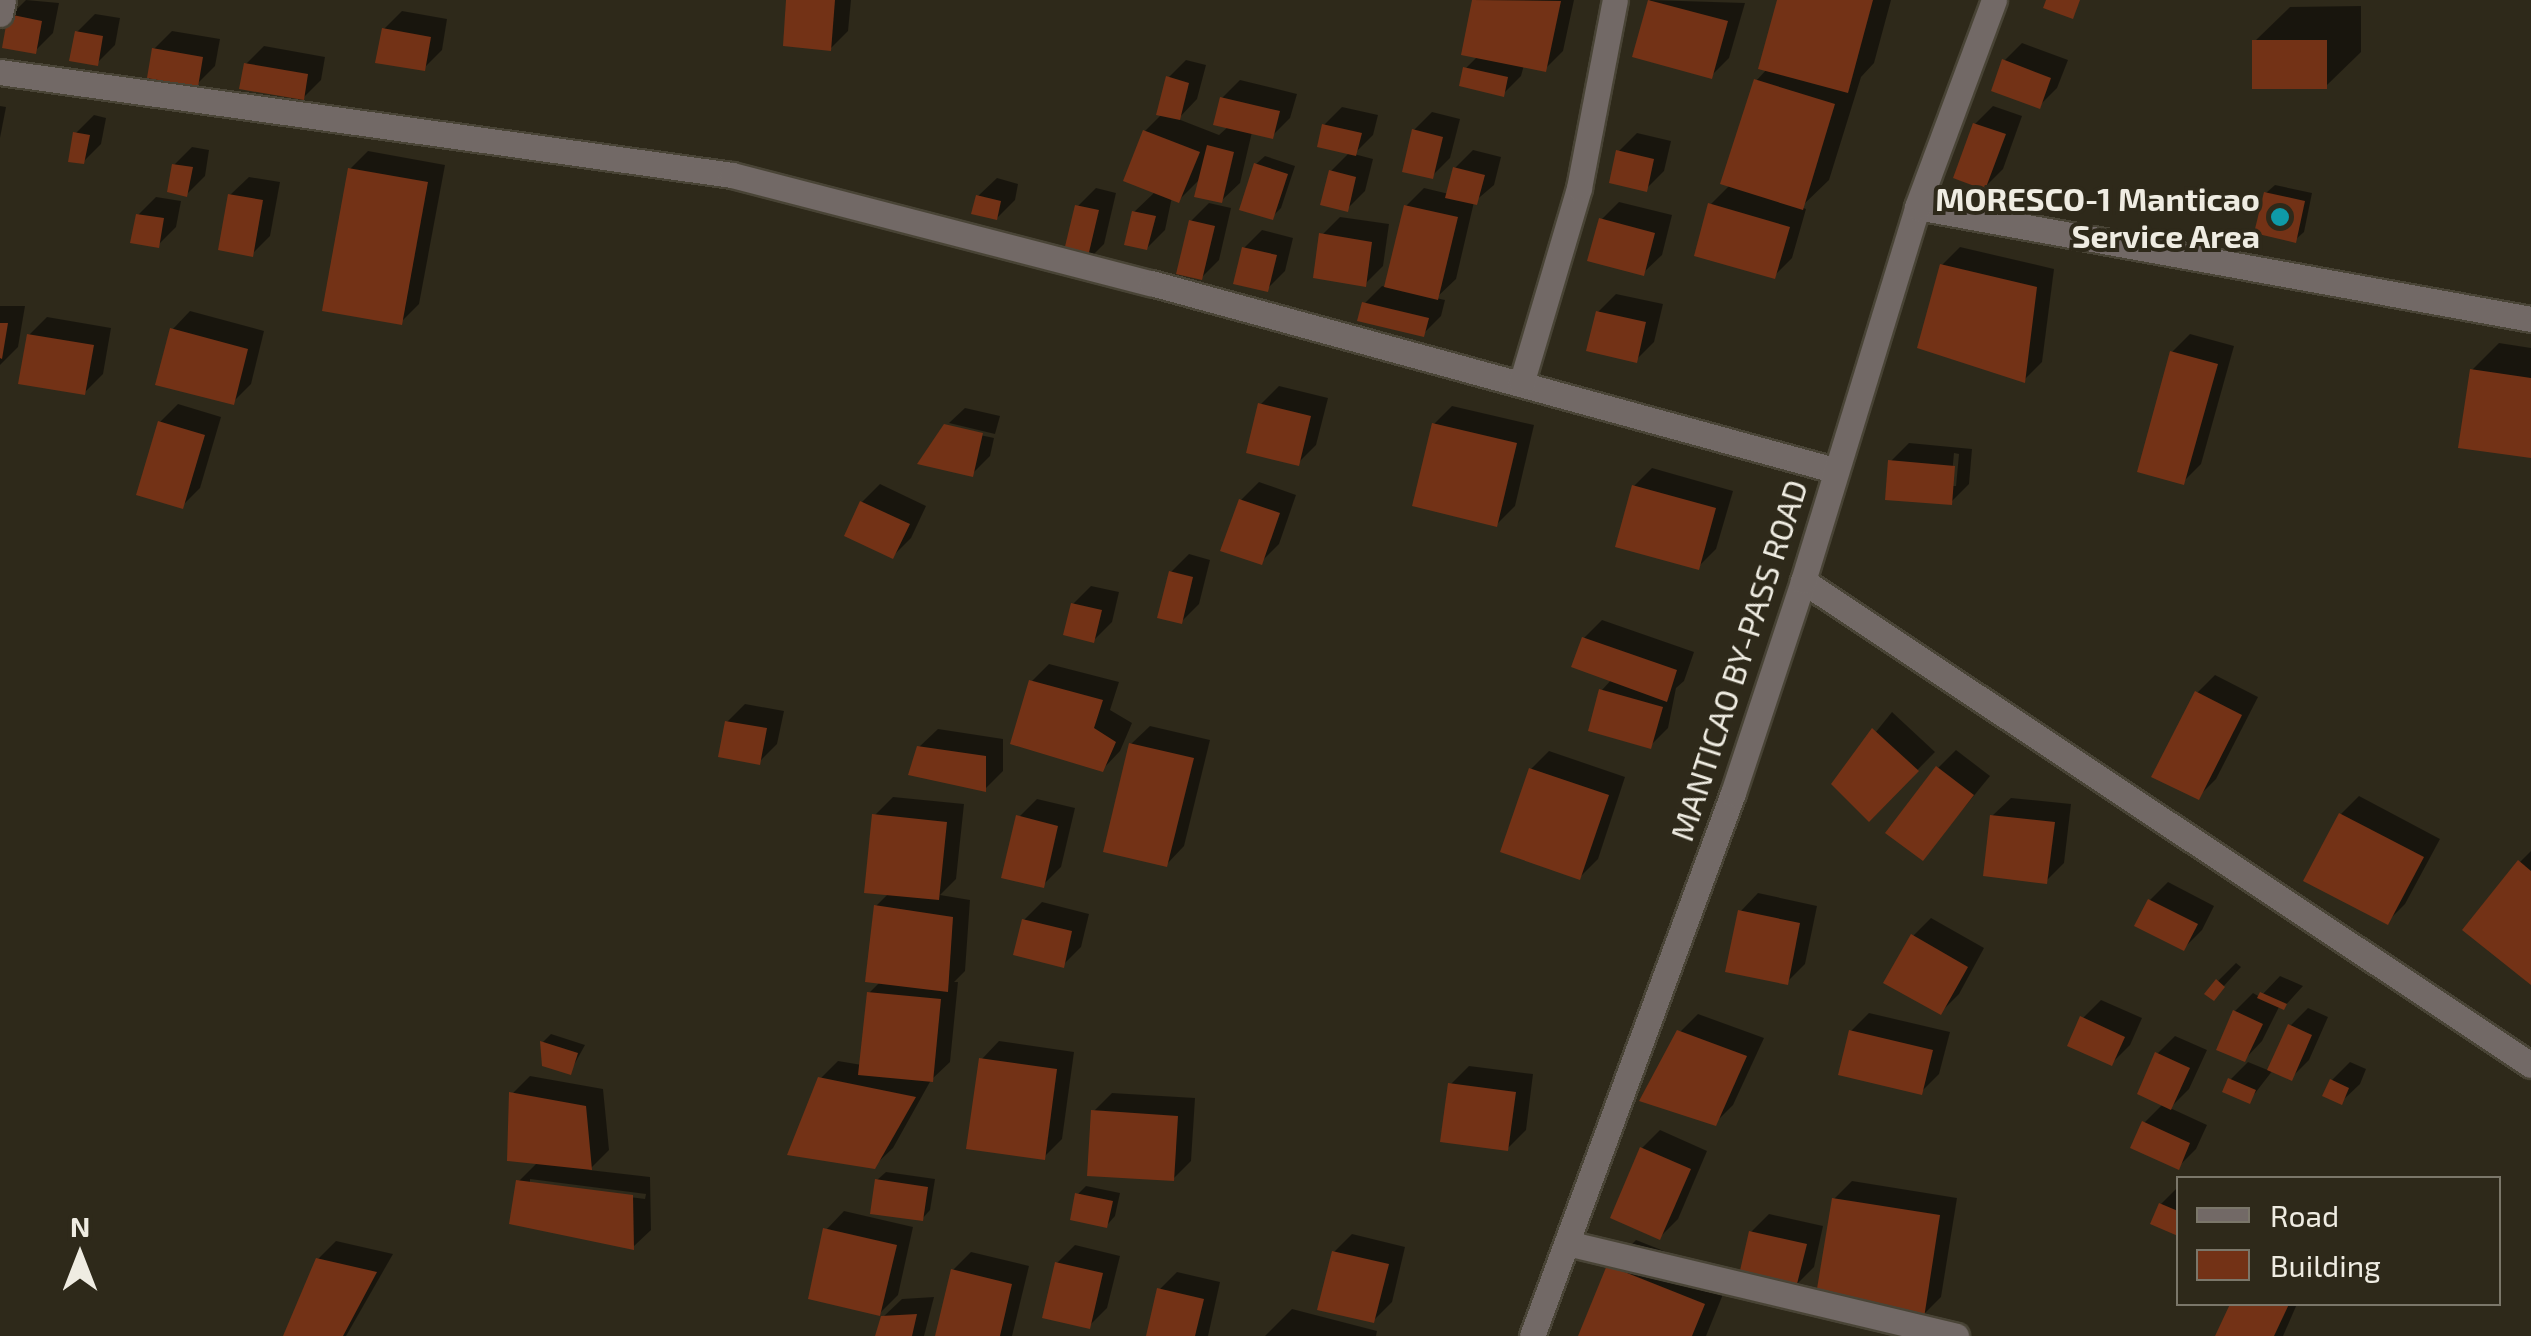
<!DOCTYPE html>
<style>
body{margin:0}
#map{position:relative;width:2531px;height:1336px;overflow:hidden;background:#2e291a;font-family:"Exo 2",sans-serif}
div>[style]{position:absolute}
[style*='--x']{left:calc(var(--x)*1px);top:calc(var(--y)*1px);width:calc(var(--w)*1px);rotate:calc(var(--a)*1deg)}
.shadow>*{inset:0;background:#0007}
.building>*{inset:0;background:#733216}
.roads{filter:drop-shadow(2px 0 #494436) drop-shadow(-2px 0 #494436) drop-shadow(0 2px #494436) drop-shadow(0 -2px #494436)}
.minor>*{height:25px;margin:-12.5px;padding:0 12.5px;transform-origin:12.5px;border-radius:12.5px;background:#726966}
.dots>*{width:28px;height:28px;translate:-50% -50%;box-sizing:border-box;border:5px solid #2e291a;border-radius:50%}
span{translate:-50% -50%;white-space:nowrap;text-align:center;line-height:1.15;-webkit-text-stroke:8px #2e291a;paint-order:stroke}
.poi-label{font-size:32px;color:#efece2;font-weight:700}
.right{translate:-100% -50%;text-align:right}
.street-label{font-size:32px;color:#efece2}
.legend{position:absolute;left:2176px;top:1176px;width:325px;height:130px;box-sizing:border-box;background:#2e291a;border:2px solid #7b776a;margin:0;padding:12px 18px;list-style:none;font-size:30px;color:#efece2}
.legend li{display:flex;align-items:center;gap:20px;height:50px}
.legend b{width:50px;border:2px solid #7b776a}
.north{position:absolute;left:30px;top:1206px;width:100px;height:100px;-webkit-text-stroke:8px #2e291a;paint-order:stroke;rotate:0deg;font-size:28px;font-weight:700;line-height:40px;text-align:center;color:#efece2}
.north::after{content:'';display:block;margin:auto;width:35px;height:45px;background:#efece2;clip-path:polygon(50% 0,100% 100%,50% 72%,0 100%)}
</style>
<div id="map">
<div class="shadow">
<i style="clip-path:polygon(26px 0,59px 3px,53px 33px,35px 51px,10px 16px)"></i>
<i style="clip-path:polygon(789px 0,851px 0,848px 31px,830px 49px)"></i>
<i style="clip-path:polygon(1475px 0,1574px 0,1563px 51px,1545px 69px,1524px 65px,1521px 76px,1503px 94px,1466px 68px,1478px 56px,1464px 53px)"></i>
<i style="clip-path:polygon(1650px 0,1745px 3px,1729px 58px,1711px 76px,1635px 55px)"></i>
<i style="clip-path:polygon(1779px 0,1891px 0,1874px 63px,1861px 77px,1829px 180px,1801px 207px,1806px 209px,1792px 258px,1774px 276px,1710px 205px,1730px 185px,1756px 81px,1767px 69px)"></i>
<i style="clip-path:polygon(2361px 6px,2361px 52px,2326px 86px,2255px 41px,2290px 7px)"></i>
<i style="clip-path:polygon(402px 11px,447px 19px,442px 50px,424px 68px,384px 29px)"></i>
<i style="clip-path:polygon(95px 14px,120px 18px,115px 45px,97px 63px,77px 32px)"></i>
<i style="clip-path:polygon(172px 31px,220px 39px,215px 66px,197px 84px,154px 49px)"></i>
<i style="clip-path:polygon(2022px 43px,2068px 60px,2057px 88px,2039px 106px,2004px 61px)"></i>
<i style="clip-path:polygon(264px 46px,325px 57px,321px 80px,303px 98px,246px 64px)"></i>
<i style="clip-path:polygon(1186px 60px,1206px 65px,1197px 99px,1178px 119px,1219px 135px,1229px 126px,1222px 98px,1240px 80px,1297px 94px,1290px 118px,1272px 136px,1252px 132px,1240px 183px,1221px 201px,1202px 177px,1179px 200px,1172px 197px,1165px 230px,1147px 248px,1134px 212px,1156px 191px,1145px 131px,1162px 114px,1168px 78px)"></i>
<i style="clip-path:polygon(0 106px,6px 107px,0 138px)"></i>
<i style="clip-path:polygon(1993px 106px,2022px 116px,2003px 169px,1985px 187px,1975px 124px)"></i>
<i style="clip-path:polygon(1342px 107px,1378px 115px,1373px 135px,1354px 154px,1373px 159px,1365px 191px,1347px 209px,1331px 171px,1350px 152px,1324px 125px)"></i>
<i style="clip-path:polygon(1432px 112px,1460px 119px,1450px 158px,1432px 176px,1414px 130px)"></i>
<i style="clip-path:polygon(94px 115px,106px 118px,101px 144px,83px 162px,76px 133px)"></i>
<i style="clip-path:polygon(1637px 133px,1671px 141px,1664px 171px,1646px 189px,1619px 151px)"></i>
<i style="clip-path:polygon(192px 147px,209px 150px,205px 176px,187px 194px,174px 165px)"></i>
<i style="clip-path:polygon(1473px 150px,1501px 157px,1494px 185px,1474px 202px,1456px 279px,1436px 298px,1445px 300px,1441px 316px,1423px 334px,1364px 304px,1382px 286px,1386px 287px,1406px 206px,1424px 188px,1449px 194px,1455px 168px)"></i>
<i style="clip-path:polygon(368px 151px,445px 165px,419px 304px,401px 322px,350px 169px)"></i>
<i style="clip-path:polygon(1265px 156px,1295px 166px,1281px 208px,1272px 217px,1256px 164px)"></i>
<i style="clip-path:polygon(249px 177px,280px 182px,270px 236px,252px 254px,230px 195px)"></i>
<i style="clip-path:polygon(997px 178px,1018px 184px,1015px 200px,997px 218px,978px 196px)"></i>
<i style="clip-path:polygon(2275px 185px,2312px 193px,2304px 232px,2295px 240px,2266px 193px)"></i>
<i style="clip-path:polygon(1096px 188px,1116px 193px,1104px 244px,1086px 262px,1078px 206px)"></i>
<i style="clip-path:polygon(156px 197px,181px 201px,176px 227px,158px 245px,138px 215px)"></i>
<i style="clip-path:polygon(1619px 202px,1672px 215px,1662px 255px,1643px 273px,1601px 220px)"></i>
<i style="clip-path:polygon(1209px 203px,1231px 208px,1219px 260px,1201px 278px,1191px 221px)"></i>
<i style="clip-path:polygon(1340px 217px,1389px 224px,1383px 266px,1365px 284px,1322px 235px)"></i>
<i style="clip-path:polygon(1262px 230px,1293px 238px,1285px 271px,1267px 289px,1244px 248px)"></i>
<i style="clip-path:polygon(1960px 247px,2054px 269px,2042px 362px,2024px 380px,1942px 265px)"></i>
<i style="clip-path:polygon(1616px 294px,1663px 304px,1654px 342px,1636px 360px,1598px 312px)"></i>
<i style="clip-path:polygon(0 306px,25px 306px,18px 347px,0 365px)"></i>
<i style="clip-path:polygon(190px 311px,264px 331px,251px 384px,233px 402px,172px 330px)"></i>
<i style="clip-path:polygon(47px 317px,111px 328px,103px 374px,85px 392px,29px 335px)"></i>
<i style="clip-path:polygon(2190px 334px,2234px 346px,2201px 464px,2183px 482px,2172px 352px)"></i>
<i style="clip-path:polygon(2499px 343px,2531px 348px,2531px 456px,2472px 370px)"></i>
<i style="clip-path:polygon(1279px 386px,1328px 398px,1316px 445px,1298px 463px,1260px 405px)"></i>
<i style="clip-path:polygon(178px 404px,221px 417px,200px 488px,182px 506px,160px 422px)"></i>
<i style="clip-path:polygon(1452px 406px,1534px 425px,1515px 506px,1497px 524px,1434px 424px)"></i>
<i style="clip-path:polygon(965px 408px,1000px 416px,995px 434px,949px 423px)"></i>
<i style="clip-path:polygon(947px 428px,994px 438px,990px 456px,972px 474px)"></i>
<i style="clip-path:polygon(evenodd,1909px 443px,1972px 449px,1969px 484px,1951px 502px,1891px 461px,1909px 443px,1954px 453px,1959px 454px,1956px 486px,1951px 486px,1954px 453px)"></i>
<i style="clip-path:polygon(1652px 468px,1733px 491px,1716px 549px,1698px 567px,1634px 486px)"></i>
<i style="clip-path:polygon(1259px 482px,1296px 495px,1279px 544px,1261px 562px,1241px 500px)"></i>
<i style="clip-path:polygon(880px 484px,926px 506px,911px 538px,893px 556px,862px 502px)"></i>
<i style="clip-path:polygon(1189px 554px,1210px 560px,1199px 604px,1181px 622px,1171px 572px)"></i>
<i style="clip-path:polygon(1091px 586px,1119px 592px,1112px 622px,1094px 640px,1073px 604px)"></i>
<i style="clip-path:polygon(1602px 620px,1694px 652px,1684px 681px,1676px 688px,1668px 728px,1650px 746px,1602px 690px,1612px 679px,1584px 638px)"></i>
<i style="clip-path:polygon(1049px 664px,1119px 682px,1110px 710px,1132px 723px,1120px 751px,1102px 770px,1031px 682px)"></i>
<i style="clip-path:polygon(2215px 675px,2258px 697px,2216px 779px,2198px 797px,2197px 693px)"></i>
<i style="clip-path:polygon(745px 704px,784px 711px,777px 744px,759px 762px,727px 722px)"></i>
<i style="clip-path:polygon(1892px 712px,1935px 752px,1869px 819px,1834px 784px)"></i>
<i style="clip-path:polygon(1150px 726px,1210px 740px,1184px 846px,1166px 865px,1131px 744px)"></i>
<i style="clip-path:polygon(938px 729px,1003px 739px,1003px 771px,985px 789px,919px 747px)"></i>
<i style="clip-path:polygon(1956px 750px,1990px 776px,1923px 858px,1938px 768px)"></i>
<i style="clip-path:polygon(1549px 751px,1625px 777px,1598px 859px,1580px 877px,1531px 769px)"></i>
<i style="clip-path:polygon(2359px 796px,2440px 839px,2405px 904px,2387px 922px,2341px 814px)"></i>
<i style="clip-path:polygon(893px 797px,964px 804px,956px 879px,940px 895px,970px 900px,965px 971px,954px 982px,958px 982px,950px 1062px,931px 1080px,893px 1148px,874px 1166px,820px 1079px,838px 1061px,862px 1065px,869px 993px,881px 981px,876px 906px,889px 893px,875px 815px)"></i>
<i style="clip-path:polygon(2011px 798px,2071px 804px,2064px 863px,2046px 881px,1992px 816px)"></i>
<i style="clip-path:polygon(1037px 799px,1075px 808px,1061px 867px,1043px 885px,1019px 817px)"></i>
<i style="clip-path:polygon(2531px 851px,2531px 982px,2520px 862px)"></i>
<i style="clip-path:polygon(2168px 882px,2214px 906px,2202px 930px,2184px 948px,2150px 900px)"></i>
<i style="clip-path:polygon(1758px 893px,1817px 906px,1805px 964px,1787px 982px,1740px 912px)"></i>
<i style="clip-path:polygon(1042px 902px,1089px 914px,1081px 947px,1063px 965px,1024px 920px)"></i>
<i style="clip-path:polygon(1931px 918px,1984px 948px,1959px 994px,1941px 1012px,1913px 936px)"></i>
<i style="clip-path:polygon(2236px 963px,2241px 967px,2213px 998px,2218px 981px)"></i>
<i style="clip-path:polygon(2280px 976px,2303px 986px,2284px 1007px,2280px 1005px,2262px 1041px,2244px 1060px,2235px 1011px,2253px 993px,2260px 997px)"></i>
<i style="clip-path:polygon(2101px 1000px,2142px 1018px,2130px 1045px,2112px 1063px,2083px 1018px)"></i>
<i style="clip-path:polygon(2308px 1008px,2328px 1017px,2309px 1060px,2291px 1078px,2273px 1070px,2249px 1101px,2230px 1080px,2248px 1062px,2270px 1071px,2290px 1026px)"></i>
<i style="clip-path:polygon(1869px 1013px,1950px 1032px,1939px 1074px,1921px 1092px,1851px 1031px)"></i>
<i style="clip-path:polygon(1698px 1014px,1764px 1038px,1733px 1105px,1715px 1123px,1680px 1032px)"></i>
<i style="clip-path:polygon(551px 1034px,585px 1045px,570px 1072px,543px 1042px)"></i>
<i style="clip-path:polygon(2175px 1036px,2207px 1050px,2189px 1089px,2170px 1108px,2207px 1125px,2196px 1149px,2178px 1167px,2144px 1123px,2164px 1103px,2157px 1054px)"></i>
<i style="clip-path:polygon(999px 1041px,1074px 1052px,1062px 1139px,1044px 1157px,981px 1060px)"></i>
<i style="clip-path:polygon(2350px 1062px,2366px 1069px,2360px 1084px,2341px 1102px,2332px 1080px)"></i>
<i style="clip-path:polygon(1469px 1066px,1533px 1074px,1526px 1130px,1507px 1149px,1451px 1084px)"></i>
<i style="clip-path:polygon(evenodd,530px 1076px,603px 1089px,609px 1150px,589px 1170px,650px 1177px,651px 1230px,633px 1247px,519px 1181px,538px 1162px,512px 1094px,530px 1076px,530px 1179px,646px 1194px,645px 1199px,530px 1184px,530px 1179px)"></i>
<i style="clip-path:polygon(1112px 1093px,1195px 1098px,1191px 1161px,1173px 1179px,1094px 1111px)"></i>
<i style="clip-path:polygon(1660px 1130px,1707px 1151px,1678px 1219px,1660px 1237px,1642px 1148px)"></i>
<i style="clip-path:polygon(886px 1172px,935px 1179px,930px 1210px,922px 1219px,877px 1180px)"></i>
<i style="clip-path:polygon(1852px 1181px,1957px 1198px,1941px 1297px,1923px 1315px,1834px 1199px)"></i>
<i style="clip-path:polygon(1086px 1186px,1120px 1193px,1115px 1216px,1107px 1225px,1077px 1195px)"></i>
<i style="clip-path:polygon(2178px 1187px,2178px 1233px,2154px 1222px,2161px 1204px)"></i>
<i style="clip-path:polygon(844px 1211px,913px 1227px,898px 1295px,880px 1313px,826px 1230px)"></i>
<i style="clip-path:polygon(1769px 1214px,1823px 1226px,1814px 1267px,1796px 1285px,1751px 1232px)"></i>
<i style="clip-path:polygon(1352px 1234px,1405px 1247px,1392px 1302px,1374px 1320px,1334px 1252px)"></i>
<i style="clip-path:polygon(1636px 1240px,1730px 1277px,1706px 1336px,1581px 1336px,1610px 1267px)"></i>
<i style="clip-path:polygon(336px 1241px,393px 1254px,346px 1336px,286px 1336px,318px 1259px)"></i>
<i style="clip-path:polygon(1075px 1245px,1120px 1256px,1107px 1308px,1089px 1326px,1057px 1263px)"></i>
<i style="clip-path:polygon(971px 1252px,1029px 1266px,1012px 1336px,938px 1336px,953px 1270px)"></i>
<i style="clip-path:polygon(1177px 1272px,1220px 1282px,1208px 1336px,1148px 1336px,1159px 1290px)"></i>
<i style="clip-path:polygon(934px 1297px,924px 1336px,877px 1336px,883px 1317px,902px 1299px)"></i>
<i style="clip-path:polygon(2233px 1304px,2297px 1304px,2283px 1336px,2218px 1336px)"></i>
<i style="clip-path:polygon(1292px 1309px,1377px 1331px,1376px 1336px,1265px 1336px)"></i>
</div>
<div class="building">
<i style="clip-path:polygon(786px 0,835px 0,831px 51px,783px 46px)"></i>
<i style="clip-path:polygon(1472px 0,1561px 1px,1546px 72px,1461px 55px)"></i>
<i style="clip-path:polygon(1648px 0,1728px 21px,1712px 79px,1632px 57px)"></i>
<i style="clip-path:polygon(1777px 0,1873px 0,1848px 93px,1758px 69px)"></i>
<i style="clip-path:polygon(2046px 0,2080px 0,2073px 19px,2043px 8px)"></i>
<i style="clip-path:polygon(8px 14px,42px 21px,36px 54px,2px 48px)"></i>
<i style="clip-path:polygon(382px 28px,431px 37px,425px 71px,375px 63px)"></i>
<i style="clip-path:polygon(75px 31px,103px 36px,98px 66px,69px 61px)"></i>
<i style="clip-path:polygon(2252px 40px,2327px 40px,2327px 89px,2252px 89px)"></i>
<i style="clip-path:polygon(152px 48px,203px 57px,198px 87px,147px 78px)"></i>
<i style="clip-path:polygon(2002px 59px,2051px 78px,2040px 109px,1991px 91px)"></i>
<i style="clip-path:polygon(244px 63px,308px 74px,304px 100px,239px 89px)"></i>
<i style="clip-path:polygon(1463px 67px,1508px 77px,1504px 97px,1459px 86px)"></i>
<i style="clip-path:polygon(1166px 76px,1189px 83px,1180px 120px,1156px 115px)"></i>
<i style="clip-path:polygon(1754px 79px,1835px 104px,1803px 210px,1720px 184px)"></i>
<i style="clip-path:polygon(1220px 97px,1280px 111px,1273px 139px,1213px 125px)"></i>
<i style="clip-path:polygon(1973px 123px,2006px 134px,1985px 190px,1953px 178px)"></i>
<i style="clip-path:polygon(1322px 124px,1362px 133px,1356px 156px,1317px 147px)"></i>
<i style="clip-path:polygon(1412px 129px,1443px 137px,1433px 179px,1402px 172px)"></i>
<i style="clip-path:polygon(1143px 130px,1200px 152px,1179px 203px,1123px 181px)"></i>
<i style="clip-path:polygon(73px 132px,90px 135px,84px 164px,68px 162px)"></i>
<i style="clip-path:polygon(1207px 145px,1234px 152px,1222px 203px,1194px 197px)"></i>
<i style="clip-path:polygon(1616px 150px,1654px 159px,1647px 192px,1609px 183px)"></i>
<i style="clip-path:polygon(1254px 163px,1288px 174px,1273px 220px,1239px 210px)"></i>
<i style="clip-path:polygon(172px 164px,193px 167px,187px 197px,167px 192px)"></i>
<i style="clip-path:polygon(1453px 167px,1485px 175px,1477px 205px,1445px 198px)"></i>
<i style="clip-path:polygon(348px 168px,428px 182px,402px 325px,322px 311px)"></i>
<i style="clip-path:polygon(1329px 170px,1356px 177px,1348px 212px,1320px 205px)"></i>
<i style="clip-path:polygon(2264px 192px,2305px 201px,2296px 243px,2254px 233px)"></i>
<i style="clip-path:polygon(228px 194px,263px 200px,253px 257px,218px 250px)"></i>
<i style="clip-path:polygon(976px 195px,1001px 201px,997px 220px,971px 214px)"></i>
<i style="clip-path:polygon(1708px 203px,1790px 227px,1775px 279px,1694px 256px)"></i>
<i style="clip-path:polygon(1075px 205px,1099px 210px,1086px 265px,1062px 259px)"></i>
<i style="clip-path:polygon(1404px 205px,1458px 217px,1438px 300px,1384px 287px)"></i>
<i style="clip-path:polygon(1132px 211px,1156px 216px,1147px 250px,1124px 245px)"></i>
<i style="clip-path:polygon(136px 214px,164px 218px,159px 248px,130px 243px)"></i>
<i style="clip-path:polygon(1599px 218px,1655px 233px,1644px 276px,1587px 261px)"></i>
<i style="clip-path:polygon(1189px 220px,1215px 226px,1202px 280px,1176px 274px)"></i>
<i style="clip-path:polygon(1319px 233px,1372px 242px,1366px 287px,1313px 278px)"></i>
<i style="clip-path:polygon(1242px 247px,1277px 255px,1268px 292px,1233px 284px)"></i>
<i style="clip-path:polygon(1940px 264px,2037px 287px,2025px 383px,1917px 348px)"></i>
<i style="clip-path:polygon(1362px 302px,1429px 318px,1424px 337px,1357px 321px)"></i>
<i style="clip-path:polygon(1596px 311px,1646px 322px,1637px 363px,1586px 351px)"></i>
<i style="clip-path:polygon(0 323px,8px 323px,2px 359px,0 358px)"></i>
<i style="clip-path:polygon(170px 328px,248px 349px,234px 405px,155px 385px)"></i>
<i style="clip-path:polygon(27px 334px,94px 345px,85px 395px,18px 384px)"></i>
<i style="clip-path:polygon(2170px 351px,2218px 364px,2184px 485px,2137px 472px)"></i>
<i style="clip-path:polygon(2470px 369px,2531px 378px,2531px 458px,2458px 448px)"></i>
<i style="clip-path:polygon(1258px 403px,1311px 416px,1299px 466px,1246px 453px)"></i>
<i style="clip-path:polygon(158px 421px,205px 435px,183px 509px,136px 495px)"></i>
<i style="clip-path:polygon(1432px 423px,1517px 443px,1497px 527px,1412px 506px)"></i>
<i style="clip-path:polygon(944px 424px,983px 433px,973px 477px,917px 464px)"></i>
<i style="clip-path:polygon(1888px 460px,1955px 466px,1952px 505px,1885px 500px)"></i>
<i style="clip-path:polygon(1632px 485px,1716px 508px,1699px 570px,1615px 547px)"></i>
<i style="clip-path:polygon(1239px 499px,1280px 513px,1262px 565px,1220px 551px)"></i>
<i style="clip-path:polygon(860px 501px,910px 524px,893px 559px,844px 536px)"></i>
<i style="clip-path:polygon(1169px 571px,1193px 577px,1182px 624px,1157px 618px)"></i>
<i style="clip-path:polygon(1071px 603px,1102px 610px,1094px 643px,1063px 635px)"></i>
<i style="clip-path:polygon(1582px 637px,1677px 670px,1667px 702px,1571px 667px)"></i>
<i style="clip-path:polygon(1029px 680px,1103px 700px,1094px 728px,1116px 742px,1103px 772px,1010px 744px)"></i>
<i style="clip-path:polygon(1599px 689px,1663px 707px,1651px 749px,1588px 731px)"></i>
<i style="clip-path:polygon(2195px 691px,2242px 715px,2199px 800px,2151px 777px)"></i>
<i style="clip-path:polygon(725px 721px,767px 728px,760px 765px,718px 757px)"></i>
<i style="clip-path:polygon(1872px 728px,1919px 771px,1869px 822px,1831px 784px)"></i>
<i style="clip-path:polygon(1129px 743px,1194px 758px,1167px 867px,1103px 852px)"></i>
<i style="clip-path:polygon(917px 746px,986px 756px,986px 792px,908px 775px)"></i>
<i style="clip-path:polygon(1936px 766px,1974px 795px,1923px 861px,1885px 833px)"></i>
<i style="clip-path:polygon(1529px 768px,1609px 795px,1580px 880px,1500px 852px)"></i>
<i style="clip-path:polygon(2339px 813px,2424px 857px,2388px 925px,2303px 881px)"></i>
<i style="clip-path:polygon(872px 814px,947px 822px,939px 900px,864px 893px)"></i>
<i style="clip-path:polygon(1016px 815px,1058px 826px,1044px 888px,1001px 878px)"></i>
<i style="clip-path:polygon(1990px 815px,2055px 822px,2047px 884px,1983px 876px)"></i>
<i style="clip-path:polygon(2518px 860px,2531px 871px,2531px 985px,2462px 930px)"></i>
<i style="clip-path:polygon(2148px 899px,2198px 924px,2184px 951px,2134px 926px)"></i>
<i style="clip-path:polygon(874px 905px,953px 917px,948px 992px,865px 982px)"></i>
<i style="clip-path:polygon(1738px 910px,1800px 923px,1788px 985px,1725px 972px)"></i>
<i style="clip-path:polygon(1022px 919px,1072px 931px,1064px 968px,1013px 955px)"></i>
<i style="clip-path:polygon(1911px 934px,1968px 967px,1941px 1015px,1883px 983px)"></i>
<i style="clip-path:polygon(2216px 979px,2225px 987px,2214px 1001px,2204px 994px)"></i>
<i style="clip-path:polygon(867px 992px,941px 999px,933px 1082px,858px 1075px)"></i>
<i style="clip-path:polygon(2260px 992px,2287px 1004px,2284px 1010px,2257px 998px)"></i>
<i style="clip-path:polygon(2233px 1010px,2263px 1024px,2245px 1062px,2216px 1050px)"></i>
<i style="clip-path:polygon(2080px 1016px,2125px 1037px,2112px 1066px,2067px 1046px)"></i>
<i style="clip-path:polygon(2288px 1024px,2312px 1035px,2292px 1081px,2267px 1070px)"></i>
<i style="clip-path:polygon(1677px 1030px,1747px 1056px,1716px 1126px,1639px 1101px)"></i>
<i style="clip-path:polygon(1849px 1030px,1933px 1050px,1922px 1095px,1838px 1075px)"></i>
<i style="clip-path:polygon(540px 1041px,578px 1053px,571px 1075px,542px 1066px)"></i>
<i style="clip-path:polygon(2155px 1052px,2190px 1068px,2171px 1110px,2137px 1094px)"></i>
<i style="clip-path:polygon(979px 1058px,1057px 1069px,1045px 1160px,966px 1149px)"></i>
<i style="clip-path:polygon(818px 1077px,916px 1097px,875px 1169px,787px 1155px)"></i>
<i style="clip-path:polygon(2228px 1078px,2256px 1090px,2250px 1104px,2222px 1092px)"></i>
<i style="clip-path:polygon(2330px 1079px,2349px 1088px,2342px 1105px,2322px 1096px)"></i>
<i style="clip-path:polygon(1448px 1083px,1516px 1092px,1508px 1151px,1440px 1142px)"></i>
<i style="clip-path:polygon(509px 1092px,586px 1106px,592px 1170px,507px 1161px)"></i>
<i style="clip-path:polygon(1091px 1110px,1178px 1116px,1174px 1181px,1087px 1176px)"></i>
<i style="clip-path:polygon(2142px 1121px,2190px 1143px,2179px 1170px,2130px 1148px)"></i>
<i style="clip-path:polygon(1640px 1147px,1691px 1169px,1660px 1240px,1610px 1218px)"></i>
<i style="clip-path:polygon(875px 1179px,928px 1187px,923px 1221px,870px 1214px)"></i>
<i style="clip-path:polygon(516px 1180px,633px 1195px,634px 1250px,509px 1224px)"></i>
<i style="clip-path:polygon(1075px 1193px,1113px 1201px,1107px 1228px,1070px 1220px)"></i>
<i style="clip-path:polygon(1832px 1198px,1940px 1215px,1924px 1318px,1815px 1301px)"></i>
<i style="clip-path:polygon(2159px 1203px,2178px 1211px,2178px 1236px,2150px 1224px)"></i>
<i style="clip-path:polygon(823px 1228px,897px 1245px,880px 1316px,808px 1299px)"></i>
<i style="clip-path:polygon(1749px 1231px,1807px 1244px,1796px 1288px,1739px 1275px)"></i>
<i style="clip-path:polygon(1332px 1251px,1389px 1264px,1374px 1323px,1317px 1310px)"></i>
<i style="clip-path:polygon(316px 1258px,377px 1272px,343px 1336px,283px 1336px)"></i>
<i style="clip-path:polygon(1055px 1262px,1103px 1273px,1090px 1329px,1042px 1318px)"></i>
<i style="clip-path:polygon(1607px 1265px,1705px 1304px,1692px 1336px,1578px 1336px)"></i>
<i style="clip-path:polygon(951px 1269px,1012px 1284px,1000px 1336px,935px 1336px)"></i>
<i style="clip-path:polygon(1157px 1288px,1204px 1299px,1195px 1336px,1146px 1336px)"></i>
<i style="clip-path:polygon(2230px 1304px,2289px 1304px,2274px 1336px,2215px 1336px)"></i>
<i style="clip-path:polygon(917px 1314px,912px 1336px,875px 1336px,881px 1316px)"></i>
</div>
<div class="roads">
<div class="minor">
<i style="--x:0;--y:14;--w:14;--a:-78"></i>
<i style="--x:0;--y:72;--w:739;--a:8.01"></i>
<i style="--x:732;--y:175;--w:433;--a:14.5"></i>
<i style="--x:1151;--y:283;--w:708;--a:15.31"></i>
<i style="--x:1917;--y:207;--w:624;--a:10.34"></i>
<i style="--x:1521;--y:384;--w:204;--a:-73.5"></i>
<i style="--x:1579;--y:188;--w:191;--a:-79.2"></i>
<i style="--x:1803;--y:581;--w:874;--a:33.62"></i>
<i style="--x:1567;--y:1243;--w:400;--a:13.4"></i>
<i style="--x:1532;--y:1336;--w:579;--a:-69.69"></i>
<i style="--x:1733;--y:793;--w:223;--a:-71.7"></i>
<i style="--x:1803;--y:581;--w:391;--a:-73"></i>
<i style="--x:1917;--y:207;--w:221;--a:-69.6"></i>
</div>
</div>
<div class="dots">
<i style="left:2280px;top:217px;background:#0f9aa8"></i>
</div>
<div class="poi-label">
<span class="right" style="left:2260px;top:217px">MORESCO-1 Manticao<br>Service Area</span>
</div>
<div class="street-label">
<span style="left:1738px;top:660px;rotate:-72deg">MANTICAO BY-PASS ROAD</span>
</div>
<ul class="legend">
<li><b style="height:12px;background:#726966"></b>Road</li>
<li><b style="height:28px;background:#733216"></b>Building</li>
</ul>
<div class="north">N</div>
</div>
